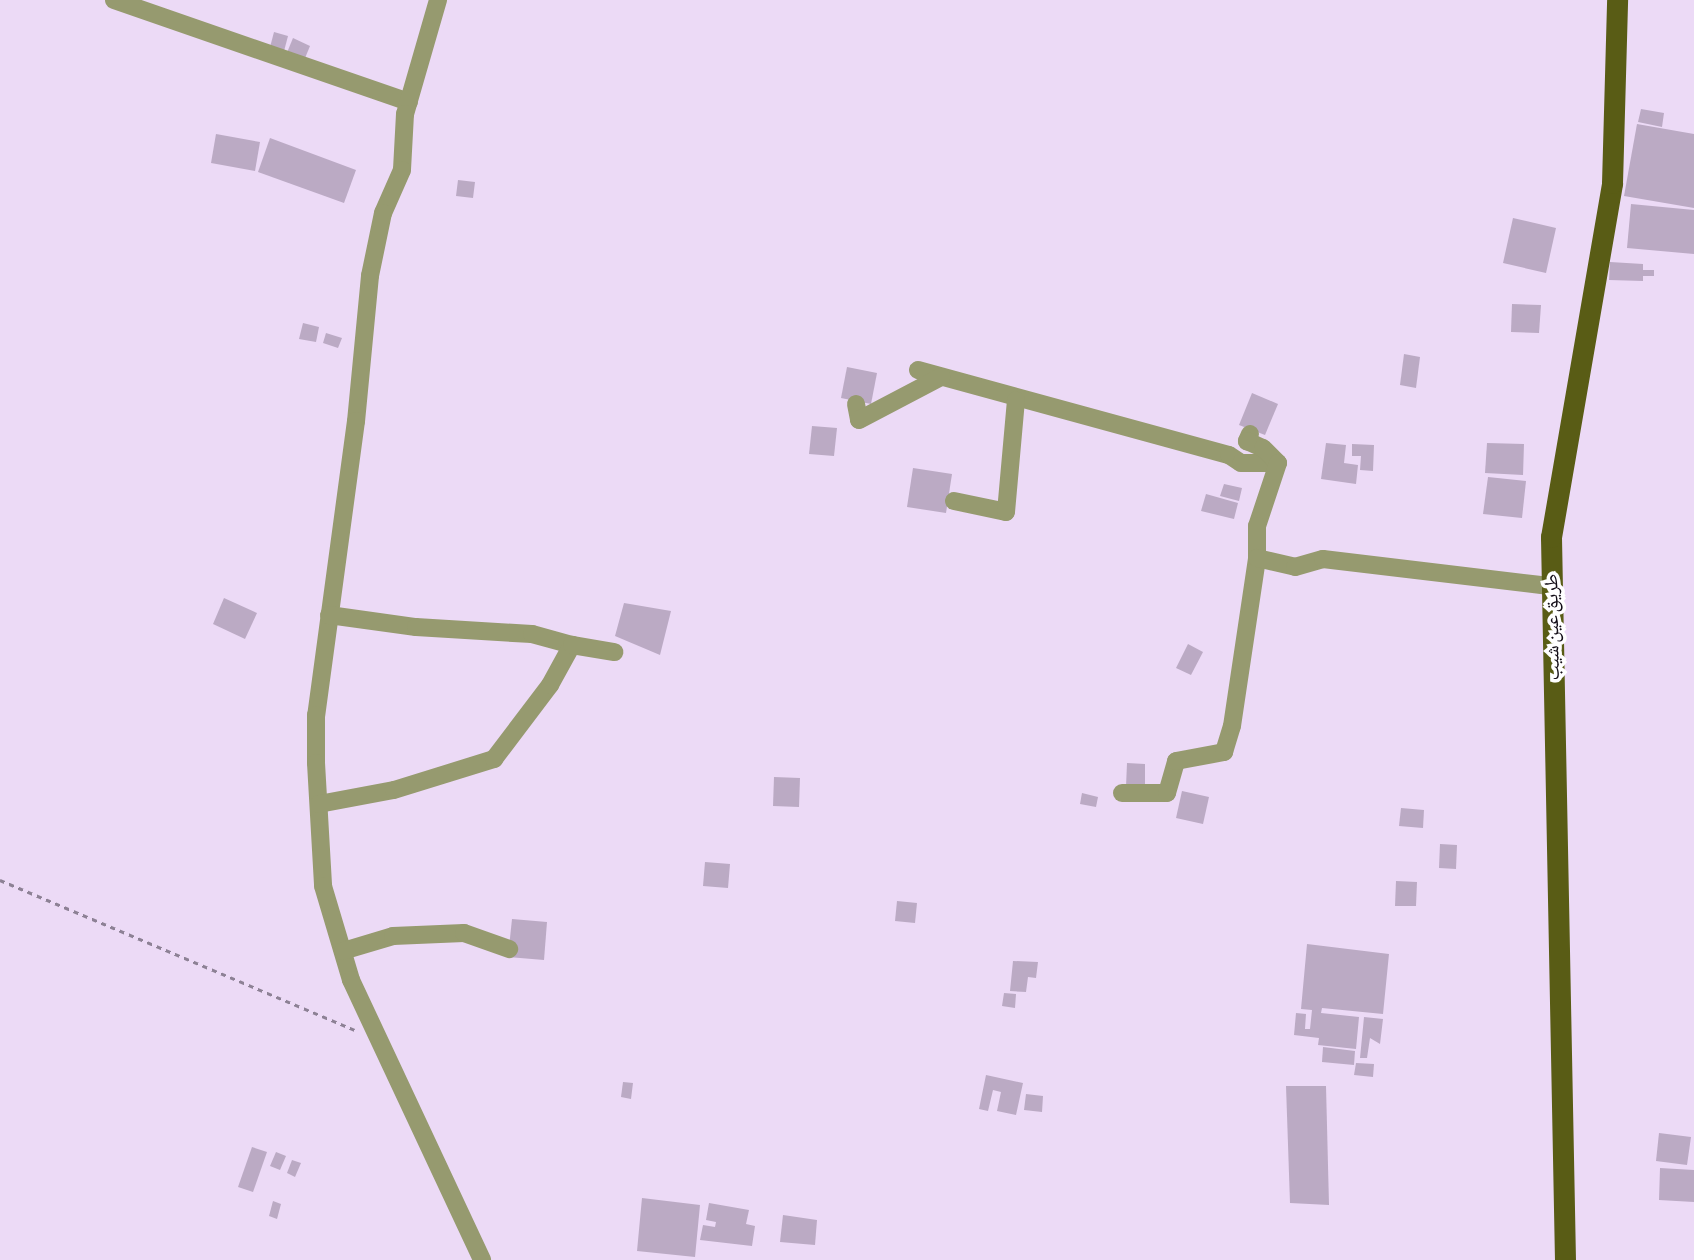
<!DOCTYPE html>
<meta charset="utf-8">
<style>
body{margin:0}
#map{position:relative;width:1694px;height:1260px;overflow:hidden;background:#ecdaf6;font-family:"Asap Condensed","Noto Naskh Arabic",sans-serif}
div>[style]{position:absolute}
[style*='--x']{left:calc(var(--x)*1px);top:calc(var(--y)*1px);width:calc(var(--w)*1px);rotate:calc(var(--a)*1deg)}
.building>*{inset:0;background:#bbaac4}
.path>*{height:2.5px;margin-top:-1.25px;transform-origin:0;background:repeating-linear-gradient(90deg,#8d8195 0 5px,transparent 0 10px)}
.minor>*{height:18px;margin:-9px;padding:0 9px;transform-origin:9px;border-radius:9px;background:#969a6f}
.major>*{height:21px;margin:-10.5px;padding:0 10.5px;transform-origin:10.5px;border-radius:10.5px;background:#595c15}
span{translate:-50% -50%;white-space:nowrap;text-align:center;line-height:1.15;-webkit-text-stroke:7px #fff;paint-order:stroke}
.street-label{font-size:19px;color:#110b15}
</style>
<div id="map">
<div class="building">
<i style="clip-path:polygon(274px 32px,288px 36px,283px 55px,269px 51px)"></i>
<i style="clip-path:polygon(293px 38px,310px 46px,303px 63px,286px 55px)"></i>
<i style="clip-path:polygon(1641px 109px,1664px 113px,1662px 127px,1638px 122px)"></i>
<i style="clip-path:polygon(1637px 124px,1694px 134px,1694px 208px,1624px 196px)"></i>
<i style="clip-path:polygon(216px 134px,260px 142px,255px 171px,211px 163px)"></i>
<i style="clip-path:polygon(270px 138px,356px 170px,344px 203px,258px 172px)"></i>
<i style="clip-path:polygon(458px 180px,475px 182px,473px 198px,456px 196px)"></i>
<i style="clip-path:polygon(1631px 204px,1694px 210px,1694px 254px,1627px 248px)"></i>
<i style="clip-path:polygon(1513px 218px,1556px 228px,1546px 273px,1503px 263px)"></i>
<i style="clip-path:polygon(1610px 262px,1643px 264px,1643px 270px,1654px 270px,1654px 276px,1643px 276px,1643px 281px,1609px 280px)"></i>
<i style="clip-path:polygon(1512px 304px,1541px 305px,1539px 333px,1511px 332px)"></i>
<i style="clip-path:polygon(303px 323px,319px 327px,316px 342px,299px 339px)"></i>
<i style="clip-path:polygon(326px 333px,342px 338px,338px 348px,323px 343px)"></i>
<i style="clip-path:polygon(1404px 354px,1420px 357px,1416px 388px,1400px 385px)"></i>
<i style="clip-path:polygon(847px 367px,877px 373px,871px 404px,841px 398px)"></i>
<i style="clip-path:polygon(1252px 393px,1278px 404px,1265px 435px,1239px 425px)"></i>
<i style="clip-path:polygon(812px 426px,837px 428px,834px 456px,809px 454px)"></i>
<i style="clip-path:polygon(1326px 443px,1346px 445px,1344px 463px,1358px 465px,1356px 484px,1321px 479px)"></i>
<i style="clip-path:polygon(1487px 443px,1524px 444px,1523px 475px,1485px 473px)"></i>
<i style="clip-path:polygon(1352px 444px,1374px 445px,1373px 471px,1360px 470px,1361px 456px,1352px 456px)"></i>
<i style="clip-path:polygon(913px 468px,952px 474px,946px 513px,907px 507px)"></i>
<i style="clip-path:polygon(1488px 477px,1526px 481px,1522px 518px,1483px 514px)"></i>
<i style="clip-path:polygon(1224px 484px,1242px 488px,1239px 501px,1220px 496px)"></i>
<i style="clip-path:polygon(1206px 494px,1238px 503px,1234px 519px,1201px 511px)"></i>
<i style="clip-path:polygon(224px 598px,257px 613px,245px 639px,213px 624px)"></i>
<i style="clip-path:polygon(624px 603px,671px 611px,660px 655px,615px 636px)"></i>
<i style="clip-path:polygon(1188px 644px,1203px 652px,1191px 675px,1176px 668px)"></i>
<i style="clip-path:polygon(1127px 763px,1145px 764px,1145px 788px,1126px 787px)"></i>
<i style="clip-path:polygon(774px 777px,800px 778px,799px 807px,773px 806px)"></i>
<i style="clip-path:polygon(1182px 791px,1209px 797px,1203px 824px,1176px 818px)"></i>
<i style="clip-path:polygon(1082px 793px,1098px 797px,1096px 807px,1080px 804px)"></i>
<i style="clip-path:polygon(1401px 808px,1424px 810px,1423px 828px,1399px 826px)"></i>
<i style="clip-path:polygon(1440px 844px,1457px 845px,1456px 869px,1439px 868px)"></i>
<i style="clip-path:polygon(705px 862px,730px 864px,728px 888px,703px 886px)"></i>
<i style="clip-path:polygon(1396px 881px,1417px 882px,1416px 906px,1395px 906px)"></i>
<i style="clip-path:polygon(897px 901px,917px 903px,915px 923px,895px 921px)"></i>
<i style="clip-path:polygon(512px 919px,547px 922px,544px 960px,508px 957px)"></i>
<i style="clip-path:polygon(1307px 944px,1389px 954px,1383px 1014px,1322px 1008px,1321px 1013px,1359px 1017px,1356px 1049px,1318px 1045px,1319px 1038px,1294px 1035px,1296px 1013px,1306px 1014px,1305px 1029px,1310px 1029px,1312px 1010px,1301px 1009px)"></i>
<i style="clip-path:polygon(1013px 961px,1038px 962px,1036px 978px,1028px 977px,1026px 992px,1010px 991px)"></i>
<i style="clip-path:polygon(1004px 993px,1016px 994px,1015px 1008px,1002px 1006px)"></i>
<i style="clip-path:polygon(1364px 1017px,1383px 1019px,1380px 1044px,1370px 1038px,1367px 1058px,1360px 1058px)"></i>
<i style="clip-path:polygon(1323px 1047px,1355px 1051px,1354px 1065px,1322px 1062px)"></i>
<i style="clip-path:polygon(1356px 1063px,1374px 1064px,1373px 1077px,1354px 1075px)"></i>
<i style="clip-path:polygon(986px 1075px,1023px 1083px,1016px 1115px,997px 1111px,1001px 1092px,993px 1090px,988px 1111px,979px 1109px)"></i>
<i style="clip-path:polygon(623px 1082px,633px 1083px,631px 1099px,621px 1097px)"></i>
<i style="clip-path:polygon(1286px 1086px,1326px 1086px,1329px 1205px,1290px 1203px)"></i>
<i style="clip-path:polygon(1026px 1094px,1043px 1096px,1042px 1112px,1024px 1110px)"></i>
<i style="clip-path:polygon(1659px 1133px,1691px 1137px,1687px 1165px,1656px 1161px)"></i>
<i style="clip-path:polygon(252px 1147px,267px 1152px,253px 1192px,238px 1187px)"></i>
<i style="clip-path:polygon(276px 1152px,286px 1156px,280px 1170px,270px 1166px)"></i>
<i style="clip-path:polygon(292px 1160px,301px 1163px,295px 1177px,287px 1173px)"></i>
<i style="clip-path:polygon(1660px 1168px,1694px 1170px,1694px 1202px,1659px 1200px)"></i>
<i style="clip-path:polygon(642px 1198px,700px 1205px,695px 1257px,637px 1251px)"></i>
<i style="clip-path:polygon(273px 1201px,281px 1204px,277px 1219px,269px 1216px)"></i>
<i style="clip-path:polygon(709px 1203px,749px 1210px,746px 1224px,755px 1226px,752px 1246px,700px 1240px,703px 1225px,715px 1227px,716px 1222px,706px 1220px)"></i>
<i style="clip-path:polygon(783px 1215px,817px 1220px,815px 1245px,780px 1242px)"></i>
</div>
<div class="path">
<i style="--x:0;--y:880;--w:385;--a:22.9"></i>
</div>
<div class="minor">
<i style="--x:114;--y:0;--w:312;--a:19.1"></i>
<i style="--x:438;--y:0;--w:119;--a:106.1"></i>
<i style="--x:405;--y:114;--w:56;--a:93.1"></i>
<i style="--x:402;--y:170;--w:47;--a:113.8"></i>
<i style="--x:383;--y:213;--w:64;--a:101.7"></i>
<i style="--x:370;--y:276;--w:146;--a:95.5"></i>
<i style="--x:356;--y:421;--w:297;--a:97.7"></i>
<i style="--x:316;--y:715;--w:48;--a:90"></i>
<i style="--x:316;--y:763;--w:123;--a:86.7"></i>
<i style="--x:323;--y:886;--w:98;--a:73.4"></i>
<i style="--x:351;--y:980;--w:309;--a:64.9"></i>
<i style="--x:918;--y:370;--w:322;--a:15.3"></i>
<i style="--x:1229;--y:455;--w:14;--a:34"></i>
<i style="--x:1241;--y:463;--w:37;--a:0"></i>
<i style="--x:856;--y:404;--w:16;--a:79"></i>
<i style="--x:859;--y:420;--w:93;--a:-27.7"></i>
<i style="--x:1250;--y:434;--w:8;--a:113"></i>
<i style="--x:1247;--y:441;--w:17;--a:24"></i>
<i style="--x:1263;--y:448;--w:21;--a:45"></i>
<i style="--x:1278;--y:463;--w:66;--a:108.4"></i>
<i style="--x:1257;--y:526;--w:32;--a:90"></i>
<i style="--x:954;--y:501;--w:53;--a:11.9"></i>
<i style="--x:1006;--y:512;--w:112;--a:-84.9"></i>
<i style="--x:329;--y:615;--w:88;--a:7.9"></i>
<i style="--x:416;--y:627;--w:116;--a:3.5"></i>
<i style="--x:532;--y:634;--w:41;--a:15.4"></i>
<i style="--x:1122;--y:793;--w:45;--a:0"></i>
<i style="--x:1167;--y:793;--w:33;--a:-74"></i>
<i style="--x:1176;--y:761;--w:49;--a:-10.6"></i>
<i style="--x:1224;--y:752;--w:27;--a:-73"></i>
<i style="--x:1232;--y:726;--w:170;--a:-81.5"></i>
<i style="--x:1257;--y:558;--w:39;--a:13"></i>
<i style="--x:1295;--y:567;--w:29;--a:-16"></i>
<i style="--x:1323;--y:559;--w:230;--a:6.8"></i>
<i style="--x:319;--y:804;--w:76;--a:-10.6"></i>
<i style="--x:394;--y:790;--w:105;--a:-17.2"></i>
<i style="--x:494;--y:759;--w:93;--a:-52.9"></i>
<i style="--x:550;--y:685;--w:46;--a:-61.2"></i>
<i style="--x:572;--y:645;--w:43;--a:9.5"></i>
<i style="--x:343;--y:951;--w:52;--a:-16.7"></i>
<i style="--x:393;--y:936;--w:71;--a:-2.4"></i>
<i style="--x:464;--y:933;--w:48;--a:19.6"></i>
</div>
<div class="major">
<i style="--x:1565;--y:1260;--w:723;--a:-91.11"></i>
<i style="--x:1551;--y:537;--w:359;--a:-80.2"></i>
<i style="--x:1612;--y:183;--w:183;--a:-88.4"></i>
</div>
<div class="street-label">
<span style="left:1552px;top:627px;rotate:-91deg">طريق عين شيب</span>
</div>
</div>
